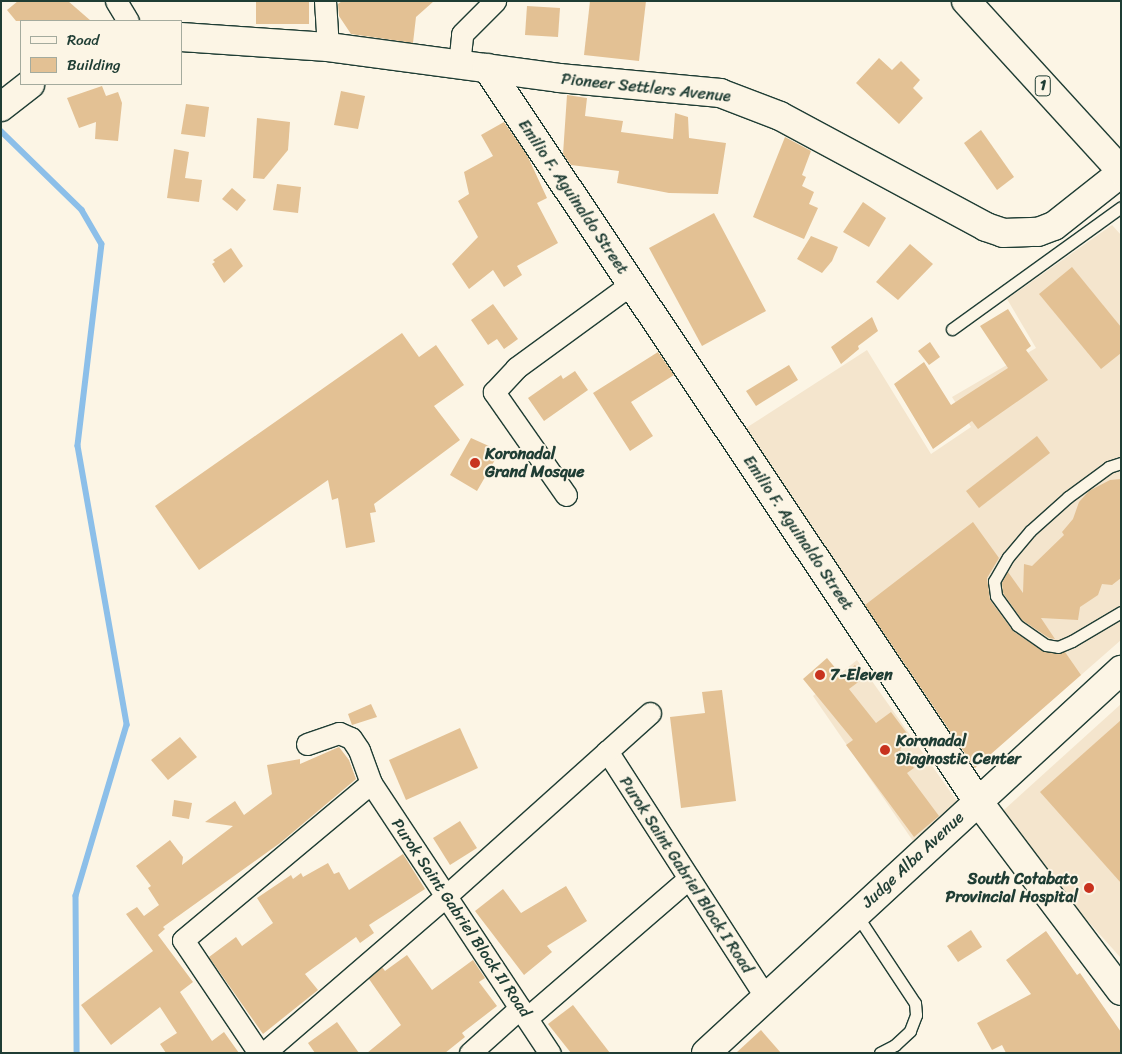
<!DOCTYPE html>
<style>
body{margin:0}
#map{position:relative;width:1122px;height:1054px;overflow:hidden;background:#fcf5e5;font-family:Sriracha,sans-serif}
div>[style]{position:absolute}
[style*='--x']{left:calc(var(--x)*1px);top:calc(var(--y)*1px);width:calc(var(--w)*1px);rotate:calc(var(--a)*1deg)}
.built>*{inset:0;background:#f4e5cd}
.stream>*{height:5.5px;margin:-2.75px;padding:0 2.75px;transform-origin:2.75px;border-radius:2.75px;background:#8cbfe9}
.building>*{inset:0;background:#e3c194}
.roads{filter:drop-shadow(1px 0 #1f3d34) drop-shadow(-1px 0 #1f3d34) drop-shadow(0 1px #1f3d34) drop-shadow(0 -1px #1f3d34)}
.service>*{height:11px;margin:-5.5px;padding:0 5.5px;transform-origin:5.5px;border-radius:5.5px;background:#fcf5e5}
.minor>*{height:21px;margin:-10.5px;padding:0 10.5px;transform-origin:10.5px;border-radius:10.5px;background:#fcf5e5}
.tertiary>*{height:28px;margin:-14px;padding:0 14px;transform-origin:14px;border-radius:14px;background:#fcf5e5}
.secondary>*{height:28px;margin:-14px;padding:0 14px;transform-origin:14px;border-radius:14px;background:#fcf5e5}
.trunk>*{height:28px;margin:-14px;padding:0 14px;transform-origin:14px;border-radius:14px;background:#fcf5e5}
.dots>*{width:14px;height:14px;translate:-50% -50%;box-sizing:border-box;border:2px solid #fcf5e5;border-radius:50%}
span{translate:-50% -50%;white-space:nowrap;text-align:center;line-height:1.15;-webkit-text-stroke:4px #fcf5e5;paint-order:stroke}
.shield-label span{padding:1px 4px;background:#fcf5e5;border:1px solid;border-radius:4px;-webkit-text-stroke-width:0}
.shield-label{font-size:15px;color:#1f3d34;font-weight:700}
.street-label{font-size:16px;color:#1f3d34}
.poi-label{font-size:16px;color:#1f3d34;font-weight:700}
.left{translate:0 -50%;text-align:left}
.right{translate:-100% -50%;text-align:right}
.frame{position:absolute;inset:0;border:2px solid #1f3d34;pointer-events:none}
.legend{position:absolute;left:20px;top:20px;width:162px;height:65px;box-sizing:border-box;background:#fcf5e5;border:1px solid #a4ab9e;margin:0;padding:6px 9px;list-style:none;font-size:15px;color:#1f3d34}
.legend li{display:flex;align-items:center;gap:10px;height:25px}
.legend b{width:25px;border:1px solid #a4ab9e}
</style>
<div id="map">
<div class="built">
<i style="clip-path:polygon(1112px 225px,1121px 235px,1121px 640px,968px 774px,746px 428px,867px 350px,931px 454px,971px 427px,952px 397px,1036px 348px,1007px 299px)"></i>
<i style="clip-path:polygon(857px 660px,959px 804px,913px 841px,813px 696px)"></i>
<i style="clip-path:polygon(1121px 704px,1121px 958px,995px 818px)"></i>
</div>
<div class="stream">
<i style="--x:1;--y:131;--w:113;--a:44.3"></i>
<i style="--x:82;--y:210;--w:39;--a:60"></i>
<i style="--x:102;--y:244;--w:203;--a:96.8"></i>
<i style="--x:78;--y:446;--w:283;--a:80"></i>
<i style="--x:127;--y:725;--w:178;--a:106.6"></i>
<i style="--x:76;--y:896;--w:157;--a:89.6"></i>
</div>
<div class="building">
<i style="clip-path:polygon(18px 1px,68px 1px,91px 21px,16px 21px,7px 10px)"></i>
<i style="clip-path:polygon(256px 1px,309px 1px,309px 24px,256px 24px)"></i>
<i style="clip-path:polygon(342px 1px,434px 1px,416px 17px,413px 43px,351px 34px,339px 16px,338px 4px)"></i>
<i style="clip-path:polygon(590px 1px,646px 1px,639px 61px,584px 55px)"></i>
<i style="clip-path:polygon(527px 6px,560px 8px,558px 37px,525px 35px)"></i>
<i style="clip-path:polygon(879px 58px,892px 70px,901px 61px,920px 80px,913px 88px,923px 98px,899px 124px,856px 83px)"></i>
<i style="clip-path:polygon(102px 86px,106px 96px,118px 92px,122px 103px,118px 141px,95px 139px,96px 122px,79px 128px,67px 98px)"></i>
<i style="clip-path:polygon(341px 91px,365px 96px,358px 129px,334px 125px)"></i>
<i style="clip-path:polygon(567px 95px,587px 98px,585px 116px,623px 121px,621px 132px,673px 139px,675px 113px,688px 117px,689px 138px,726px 143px,718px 194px,669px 193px,617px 183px,619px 171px,571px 165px,563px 154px)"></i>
<i style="clip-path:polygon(186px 104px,209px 107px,205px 137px,181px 134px)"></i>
<i style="clip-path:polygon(257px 118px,290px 122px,288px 150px,264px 179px,253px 178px)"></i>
<i style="clip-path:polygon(504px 122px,527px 155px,547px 198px,537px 203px,558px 243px,517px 266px,522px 275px,504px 287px,493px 270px,469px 289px,452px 264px,478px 237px,458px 201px,469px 194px,464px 172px,493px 156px,481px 135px)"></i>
<i style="clip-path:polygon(981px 130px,1014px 177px,997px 190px,964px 143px)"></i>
<i style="clip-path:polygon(785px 137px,811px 151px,802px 175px,806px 177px,802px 186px,814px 192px,809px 204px,818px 208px,804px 239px,753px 217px)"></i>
<i style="clip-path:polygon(174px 149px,189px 152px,185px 178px,202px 180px,199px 202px,167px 198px)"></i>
<i style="clip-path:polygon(277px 184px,301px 187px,298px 213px,273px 210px)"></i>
<i style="clip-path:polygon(232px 188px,246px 200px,237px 211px,222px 199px)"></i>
<i style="clip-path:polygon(863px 202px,886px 218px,869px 247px,843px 232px)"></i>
<i style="clip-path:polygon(714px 213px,766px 311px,702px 346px,649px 248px)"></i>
<i style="clip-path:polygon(811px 236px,838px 247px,832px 261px,822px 273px,797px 259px)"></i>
<i style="clip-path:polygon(910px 244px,933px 264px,898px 300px,876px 282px)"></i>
<i style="clip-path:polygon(231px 248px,243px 266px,224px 283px,212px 264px,215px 262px,213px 260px)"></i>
<i style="clip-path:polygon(1072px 267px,1121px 327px,1121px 353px,1101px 369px,1039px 294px)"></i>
<i style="clip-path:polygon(493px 304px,518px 339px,504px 349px,497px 339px,488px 345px,471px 320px)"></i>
<i style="clip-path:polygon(1008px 309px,1031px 346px,1026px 350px,1048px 380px,978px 429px,972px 421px,933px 449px,894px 384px,924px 362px,951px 405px,1008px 368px,980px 326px)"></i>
<i style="clip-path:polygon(872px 317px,878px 331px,858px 346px,859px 349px,841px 364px,831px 347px)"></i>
<i style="clip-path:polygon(402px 333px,419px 357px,436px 345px,464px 385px,434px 406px,460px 440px,374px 504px,376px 512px,370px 513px,375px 542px,346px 548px,338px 498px,332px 500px,328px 480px,199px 570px,155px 506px)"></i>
<i style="clip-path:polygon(930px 342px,940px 357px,929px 365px,918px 351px)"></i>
<i style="clip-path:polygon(658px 352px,674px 375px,631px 402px,653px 436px,630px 451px,593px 393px)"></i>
<i style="clip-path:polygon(789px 365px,798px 380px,756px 406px,746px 391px)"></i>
<i style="clip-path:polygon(575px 371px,588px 390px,544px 421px,528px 398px,561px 375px,563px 379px)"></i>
<i style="clip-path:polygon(1037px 436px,1050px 453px,979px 508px,966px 491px)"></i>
<i style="clip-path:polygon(471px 438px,500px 451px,477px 491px,450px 475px)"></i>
<i style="clip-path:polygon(1121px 479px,1121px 578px,1112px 585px,1102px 584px,1098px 595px,1080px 607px,1078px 620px,1041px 618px,1055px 639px,1049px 638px,1022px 620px,1003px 593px,1002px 583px,1008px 572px,1023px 593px,1024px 564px,1032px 566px,1064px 535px,1062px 532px,1073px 519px,1079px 502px,1089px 491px,1110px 480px)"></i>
<i style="clip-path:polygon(973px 522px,999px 558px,987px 578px,990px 600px,1013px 631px,1044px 652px,1065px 652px,1081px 675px,975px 768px,865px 605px)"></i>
<i style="clip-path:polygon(827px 658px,842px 676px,855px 665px,865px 677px,849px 689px,876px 723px,891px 712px,912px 740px,900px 749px,914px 768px,907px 773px,939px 816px,914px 837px,846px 745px,853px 740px,803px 679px)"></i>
<i style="clip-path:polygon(722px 690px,736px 801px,681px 808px,670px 717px,705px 713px,702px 692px)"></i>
<i style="clip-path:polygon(371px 704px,377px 717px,352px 725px,348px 714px)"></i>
<i style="clip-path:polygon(1121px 720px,1121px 883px,1040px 792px)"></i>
<i style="clip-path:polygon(460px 728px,478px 768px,406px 800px,389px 760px)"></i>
<i style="clip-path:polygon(180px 737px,197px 757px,168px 780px,151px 760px)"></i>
<i style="clip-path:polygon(339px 747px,349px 760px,356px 779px,280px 843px,163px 927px,165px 929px,158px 935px,193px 982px,180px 992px,212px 1041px,224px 1032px,239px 1053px,166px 1053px,160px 1044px,177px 1033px,160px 1007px,111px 1045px,81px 1005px,153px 951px,126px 914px,137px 907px,144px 916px,159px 905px,148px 888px,151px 886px,136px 866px,170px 840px,183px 857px,182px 865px,233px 826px,205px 822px,235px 801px,244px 815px,272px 794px,267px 765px,300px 759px,300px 764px)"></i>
<i style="clip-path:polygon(174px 800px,192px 803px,189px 819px,172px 816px)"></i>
<i style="clip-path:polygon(460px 821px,477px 848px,450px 865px,433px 838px)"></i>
<i style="clip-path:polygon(403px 854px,425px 889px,369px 925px,374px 933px,360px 943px,356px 937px,305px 974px,318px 990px,263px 1034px,209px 957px,236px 937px,242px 946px,273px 923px,257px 898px,291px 875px,293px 879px,301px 873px,303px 877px,328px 863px,334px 874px,339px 872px,349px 890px)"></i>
<i style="clip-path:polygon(566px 886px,587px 921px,547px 946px,552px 952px,524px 975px,475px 911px,503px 889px,521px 913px)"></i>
<i style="clip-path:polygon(971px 930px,982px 947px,958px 962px,947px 946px)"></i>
<i style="clip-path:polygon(1046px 931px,1077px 975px,1080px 973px,1121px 1032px,1121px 1053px,1006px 1053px,1002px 1045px,992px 1050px,977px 1023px,1031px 994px,1006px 960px)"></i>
<i style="clip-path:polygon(407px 955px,432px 990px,473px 960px,485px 978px,479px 982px,497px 1006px,462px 1033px,465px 1037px,445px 1053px,367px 1053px,401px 1025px,369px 979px,382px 967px,385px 971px)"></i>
<i style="clip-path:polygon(573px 1005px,610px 1053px,571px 1053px,548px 1024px)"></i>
<i style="clip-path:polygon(337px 1022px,359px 1053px,315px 1053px,308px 1043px)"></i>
<i style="clip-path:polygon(761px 1030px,781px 1053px,736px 1053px)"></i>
</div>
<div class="roads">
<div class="service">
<i style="--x:952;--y:329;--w:208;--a:-35.8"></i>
<i style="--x:1121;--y:463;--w:13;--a:162"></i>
<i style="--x:1109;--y:467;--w:51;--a:143.8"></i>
<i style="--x:1068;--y:497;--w:51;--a:138.2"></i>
<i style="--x:1030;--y:531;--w:34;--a:130"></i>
<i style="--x:1008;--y:557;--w:28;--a:120"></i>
<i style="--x:994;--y:581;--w:15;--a:82"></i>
<i style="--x:996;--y:596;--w:36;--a:54"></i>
<i style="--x:1017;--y:625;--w:35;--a:35"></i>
<i style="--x:1046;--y:645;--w:12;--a:9"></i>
<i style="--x:1058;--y:647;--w:15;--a:-23"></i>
<i style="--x:1072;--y:641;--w:57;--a:-30.6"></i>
<i style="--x:856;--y:914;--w:107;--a:56.5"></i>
<i style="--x:915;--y:1003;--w:12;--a:85"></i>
<i style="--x:916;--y:1015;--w:17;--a:111"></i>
<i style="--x:910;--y:1031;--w:21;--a:137"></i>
<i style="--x:895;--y:1045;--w:17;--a:152"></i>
</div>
<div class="minor">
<i style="--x:116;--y:1;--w:23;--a:59"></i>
<i style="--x:325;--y:1;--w:46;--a:86.3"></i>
<i style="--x:459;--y:65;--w:31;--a:-84"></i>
<i style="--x:462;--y:34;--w:47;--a:-45"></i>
<i style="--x:566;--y:495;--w:126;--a:-125"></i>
<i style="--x:494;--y:392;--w:33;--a:-47"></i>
<i style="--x:516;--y:368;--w:142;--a:-36.1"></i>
<i style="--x:307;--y:744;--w:34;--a:-19"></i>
<i style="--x:339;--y:733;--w:13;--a:23"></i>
<i style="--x:351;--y:738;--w:14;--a:56"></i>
<i style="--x:359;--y:750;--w:35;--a:70"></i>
<i style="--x:371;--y:783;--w:324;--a:56.5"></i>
<i style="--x:607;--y:751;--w:294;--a:57.2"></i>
<i style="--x:527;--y:1018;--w:214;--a:-40.8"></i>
<i style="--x:259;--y:1053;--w:136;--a:-123.9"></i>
<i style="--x:183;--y:940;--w:245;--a:-39.9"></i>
<i style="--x:264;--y:1053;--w:240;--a:-40.8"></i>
<i style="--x:446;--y:896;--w:274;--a:-41.9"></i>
<i style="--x:470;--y:1053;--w:67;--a:-42"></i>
</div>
<div class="tertiary">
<i style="--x:181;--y:37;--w:147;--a:3.9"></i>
<i style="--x:328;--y:47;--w:233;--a:7.6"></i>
<i style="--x:559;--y:78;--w:162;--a:5.3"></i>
<i style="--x:720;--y:93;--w:64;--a:21"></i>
<i style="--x:780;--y:116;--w:234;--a:28.3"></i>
<i style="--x:986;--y:227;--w:18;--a:19"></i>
<i style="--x:1003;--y:233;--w:35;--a:-2"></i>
<i style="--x:1038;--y:232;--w:17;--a:-21"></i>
<i style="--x:1054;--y:226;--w:85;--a:-38.3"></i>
<i style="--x:487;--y:68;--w:881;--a:56.2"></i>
<i style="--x:977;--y:800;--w:239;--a:53"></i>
<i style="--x:1;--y:107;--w:37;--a:-38"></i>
</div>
<div class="secondary">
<i style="--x:706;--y:1053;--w:565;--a:-42.7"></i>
</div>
<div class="trunk">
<i style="--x:966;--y:1;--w:230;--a:47.6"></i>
</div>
</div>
<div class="dots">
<i style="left:475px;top:463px;background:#c8321e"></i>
<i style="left:820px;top:675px;background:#c8321e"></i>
<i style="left:885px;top:750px;background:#c8321e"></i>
<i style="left:1089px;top:888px;background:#c8321e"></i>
</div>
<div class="shield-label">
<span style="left:1043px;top:86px">1</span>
</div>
<div class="street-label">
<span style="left:646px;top:88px;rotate:6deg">Pioneer Settlers Avenue</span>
<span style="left:573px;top:197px;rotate:56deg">Emilio F. Aguinaldo Street</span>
<span style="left:798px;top:533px;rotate:56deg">Emilio F. Aguinaldo Street</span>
<span style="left:913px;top:860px;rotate:-43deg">Judge Alba Avenue</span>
<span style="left:686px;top:875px;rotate:57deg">Purok Saint Gabriel Block I Road</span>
<span style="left:461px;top:918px;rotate:56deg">Purok Saint Gabriel Block II Road</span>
</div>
<div class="poi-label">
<span class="left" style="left:485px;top:463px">Koronadal<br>Grand Mosque</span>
<span class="left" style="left:830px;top:675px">7-Eleven</span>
<span class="left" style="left:896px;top:750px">Koronadal<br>Diagnostic Center</span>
<span class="right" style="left:1078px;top:888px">South Cotabato<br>Provincial Hospital</span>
</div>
<div class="frame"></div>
<ul class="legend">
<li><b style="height:6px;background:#fcf5e5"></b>Road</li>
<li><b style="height:14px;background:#e3c194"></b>Building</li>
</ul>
</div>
